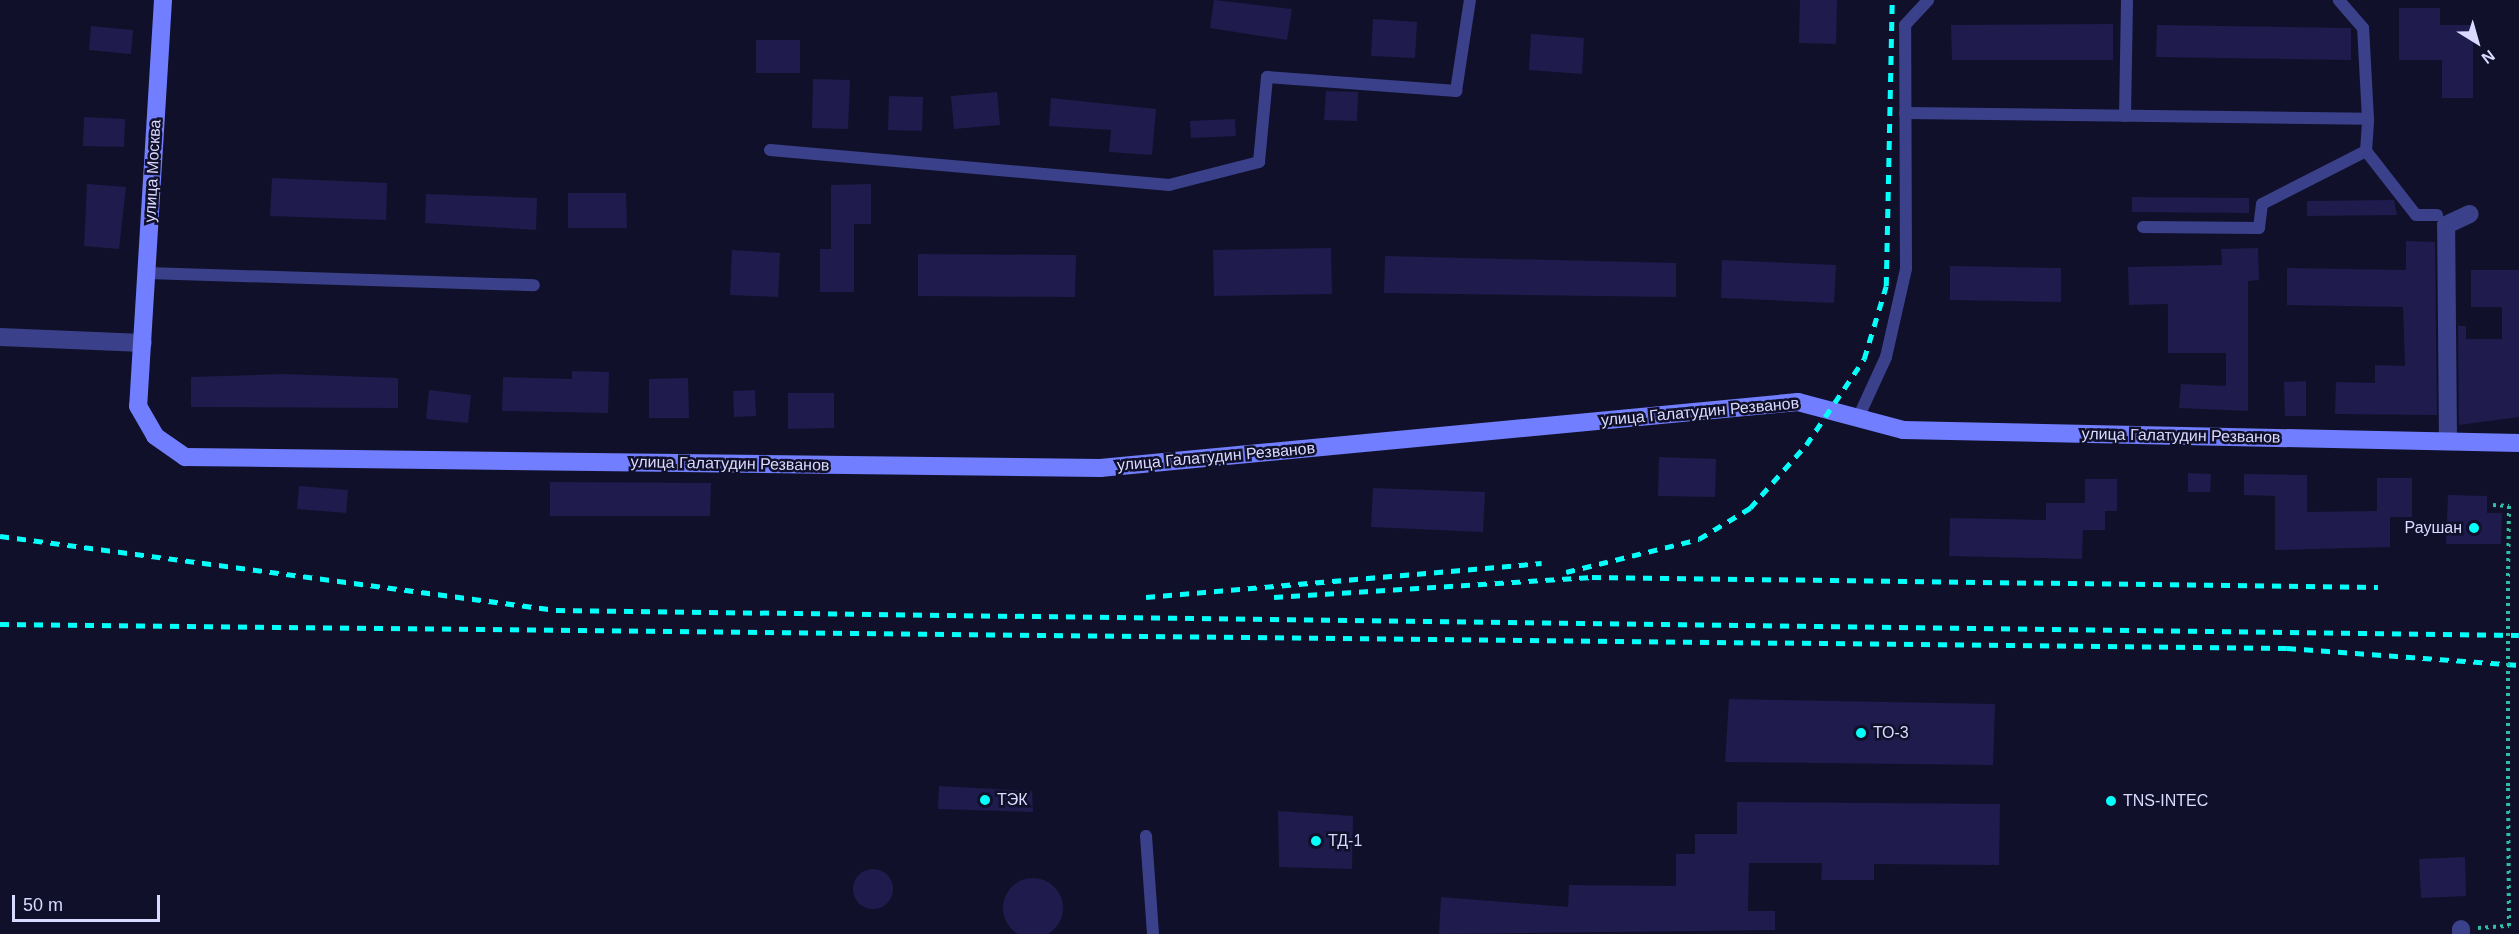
<!DOCTYPE html>
<meta charset="utf-8">
<style>
body{margin:0}
#map{position:relative;width:2519px;height:934px;overflow:hidden;background:#11102a;font-family:Helvetica,sans-serif}
div>[style]{position:absolute}
[style*='--x']{left:calc(var(--x)*1px);top:calc(var(--y)*1px);width:calc(var(--w)*1px);rotate:calc(var(--a)*1deg)}
.building>*{inset:0;background:#1f1b4c}
.round{border-radius:50%}
.path>*{height:4px;margin-top:-2px;transform-origin:0;background:repeating-linear-gradient(90deg,#2dbfa5 0 3px,transparent 0 7.5px)}
.lane>*{height:12px;margin:-6px;padding:0 6px;transform-origin:6px;border-radius:6px;background:#3a418a}
.street>*{height:18px;margin:-9px;padding:0 9px;transform-origin:9px;border-radius:9px;background:#3a418a}
.secondary>*{height:18px;margin:-9px;padding:0 9px;transform-origin:9px;border-radius:9px;background:#707eff}
.rail>*{height:4.5px;margin-top:-2.25px;transform-origin:0;background:repeating-linear-gradient(90deg,#05fffa 0 9px,transparent 0 17px)}
.path-bridge>*{height:4px;margin-top:-2px;transform-origin:0;background:repeating-linear-gradient(90deg,#2dbfa5 0 3px,transparent 0 7.5px)}
.dots>*{width:16px;height:16px;translate:-50% -50%;box-sizing:border-box;border:3px solid #11102a;border-radius:50%}
span{translate:-50% -50%;white-space:nowrap;text-align:center;line-height:1.15;-webkit-text-stroke:5px #11102a;paint-order:stroke}
.street-label{font-size:16px;color:#d9daff}
.poi-label{font-size:16px;color:#d9daff}
.right{translate:-100% -50%;text-align:right}
.left{translate:0 -50%;text-align:left}
.north{position:absolute;left:2447px;top:12px;width:60px;height:60px;-webkit-text-stroke:4px #11102a;paint-order:stroke;rotate:143deg;font-size:16px;font-weight:700;line-height:24px;text-align:center;color:#d9daff}
.north::after{content:'';display:block;margin:auto;width:21px;height:27px;background:#d9daff;clip-path:polygon(50% 0,100% 100%,50% 72%,0 100%)}
.scale{position:absolute;left:12px;top:895px;width:148px;height:27px;box-sizing:border-box;border:3px solid #d9daff;border-top:0;padding-left:8px;font-size:18px;line-height:21px;white-space:nowrap;color:#d9daff;-webkit-text-stroke:4px #11102a;paint-order:stroke}
</style>
<div id="map">
<div class="building">
<i style="clip-path:polygon(1214px 0,1292px 9px,1287px 40px,1210px 28px)"></i>
<i style="clip-path:polygon(1800px 0,1837px 0,1836px 44px,1799px 43px)"></i>
<i style="clip-path:polygon(2399px 8px,2440px 8px,2440px 25px,2473px 25px,2473px 98px,2442px 98px,2442px 60px,2399px 60px)"></i>
<i style="clip-path:polygon(1373px 19px,1417px 22px,1415px 58px,1371px 56px)"></i>
<i style="clip-path:polygon(2113px 24px,2113px 60px,1952px 60px,1951px 25px)"></i>
<i style="clip-path:polygon(2157px 25px,2351px 28px,2351px 60px,2156px 57px)"></i>
<i style="clip-path:polygon(91px 26px,133px 30px,131px 54px,89px 50px)"></i>
<i style="clip-path:polygon(1531px 34px,1584px 38px,1582px 74px,1529px 70px)"></i>
<i style="clip-path:polygon(756px 40px,800px 40px,800px 73px,756px 73px)"></i>
<i style="clip-path:polygon(813px 79px,850px 80px,848px 129px,812px 128px)"></i>
<i style="clip-path:polygon(1326px 91px,1358px 92px,1357px 121px,1324px 120px)"></i>
<i style="clip-path:polygon(997px 92px,1000px 125px,954px 129px,951px 96px)"></i>
<i style="clip-path:polygon(889px 96px,923px 97px,922px 131px,888px 130px)"></i>
<i style="clip-path:polygon(1051px 98px,1156px 109px,1152px 155px,1109px 152px,1111px 130px,1049px 126px)"></i>
<i style="clip-path:polygon(84px 117px,125px 119px,124px 147px,83px 146px)"></i>
<i style="clip-path:polygon(1235px 119px,1236px 136px,1191px 138px,1190px 121px)"></i>
<i style="clip-path:polygon(272px 178px,387px 183px,386px 220px,270px 216px)"></i>
<i style="clip-path:polygon(87px 184px,126px 187px,119px 249px,84px 246px)"></i>
<i style="clip-path:polygon(871px 184px,871px 224px,854px 224px,854px 292px,820px 292px,820px 249px,831px 249px,831px 185px)"></i>
<i style="clip-path:polygon(568px 193px,626px 193px,627px 228px,568px 228px)"></i>
<i style="clip-path:polygon(426px 194px,537px 198px,536px 230px,425px 223px)"></i>
<i style="clip-path:polygon(2132px 197px,2249px 198px,2249px 213px,2132px 212px)"></i>
<i style="clip-path:polygon(2394px 200px,2397px 215px,2307px 216px,2307px 201px)"></i>
<i style="clip-path:polygon(2406px 241px,2435px 242px,2437px 415px,2335px 414px,2336px 382px,2375px 383px,2375px 365px,2405px 366px,2403px 307px,2287px 305px,2287px 268px,2406px 270px)"></i>
<i style="clip-path:polygon(1331px 248px,1332px 294px,1214px 296px,1213px 250px)"></i>
<i style="clip-path:polygon(2258px 248px,2259px 280px,2248px 281px,2248px 411px,2179px 408px,2181px 384px,2226px 386px,2226px 353px,2168px 353px,2168px 304px,2129px 305px,2128px 267px,2222px 265px,2221px 249px)"></i>
<i style="clip-path:polygon(732px 250px,780px 253px,778px 297px,730px 295px)"></i>
<i style="clip-path:polygon(918px 254px,1076px 255px,1075px 297px,918px 296px)"></i>
<i style="clip-path:polygon(1385px 256px,1676px 263px,1676px 297px,1384px 293px)"></i>
<i style="clip-path:polygon(1722px 260px,1836px 265px,1834px 303px,1721px 298px)"></i>
<i style="clip-path:polygon(1950px 266px,2061px 268px,2061px 302px,1950px 300px)"></i>
<i style="clip-path:polygon(2471px 270px,2519px 270px,2519px 417px,2459px 425px,2458px 326px,2466px 326px,2466px 339px,2502px 339px,2502px 307px,2471px 307px)"></i>
<i style="clip-path:polygon(572px 371px,609px 372px,608px 413px,502px 411px,503px 377px,572px 379px)"></i>
<i style="clip-path:polygon(283px 374px,398px 378px,398px 408px,191px 407px,191px 377px)"></i>
<i style="clip-path:polygon(688px 378px,689px 418px,649px 418px,649px 379px)"></i>
<i style="clip-path:polygon(2306px 381px,2306px 416px,2285px 416px,2284px 382px)"></i>
<i style="clip-path:polygon(429px 390px,471px 395px,468px 423px,426px 419px)"></i>
<i style="clip-path:polygon(755px 390px,756px 416px,734px 417px,733px 391px)"></i>
<i style="clip-path:polygon(788px 393px,834px 393px,834px 428px,788px 429px)"></i>
<i style="clip-path:polygon(1659px 457px,1716px 459px,1715px 497px,1658px 496px)"></i>
<i style="clip-path:polygon(2188px 473px,2211px 474px,2210px 492px,2188px 492px)"></i>
<i style="clip-path:polygon(2244px 474px,2307px 475px,2307px 512px,2377px 511px,2377px 478px,2412px 478px,2412px 517px,2390px 517px,2390px 547px,2275px 550px,2275px 496px,2244px 495px)"></i>
<i style="clip-path:polygon(2085px 479px,2117px 479px,2117px 511px,2105px 511px,2105px 530px,2083px 530px,2082px 559px,1949px 556px,1950px 518px,2046px 520px,2046px 503px,2085px 503px)"></i>
<i style="clip-path:polygon(550px 482px,711px 483px,710px 516px,550px 516px)"></i>
<i style="clip-path:polygon(299px 486px,348px 490px,346px 513px,297px 509px)"></i>
<i style="clip-path:polygon(1373px 488px,1485px 492px,1483px 532px,1371px 527px)"></i>
<i style="clip-path:polygon(2448px 495px,2487px 496px,2487px 513px,2502px 513px,2501px 544px,2446px 544px)"></i>
<i style="clip-path:polygon(1729px 699px,1995px 704px,1993px 765px,1725px 762px)"></i>
<i style="clip-path:polygon(939px 786px,1032px 791px,1033px 812px,938px 809px)"></i>
<i style="clip-path:polygon(1737px 802px,2000px 804px,1999px 865px,1874px 864px,1874px 880px,1821px 880px,1822px 863px,1749px 863px,1748px 911px,1775px 911px,1775px 930px,1439px 934px,1441px 897px,1568px 907px,1569px 885px,1676px 886px,1676px 854px,1695px 854px,1695px 834px,1737px 834px)"></i>
<i style="clip-path:polygon(1278px 811px,1353px 816px,1352px 869px,1279px 867px)"></i>
<i style="clip-path:polygon(2465px 857px,2466px 896px,2421px 898px,2419px 859px)"></i>
<i class="round" style="left:853px;top:869px;width:40px;height:40px"></i>
<i class="round" style="left:1003px;top:878px;width:60px;height:60px"></i>
</div>
<div class="path">
<i style="--x:2493;--y:505;--w:16;--a:4"></i>
<i style="--x:2509;--y:506;--w:72;--a:90.8"></i>
<i style="--x:2478;--y:928;--w:31;--a:-4"></i>
<i style="--x:2509;--y:926;--w:140;--a:-90.4"></i>
</div>
<div class="lane">
<i style="--x:1905;--y:113;--w:463;--a:0.7"></i>
<i style="--x:2368;--y:119;--w:91;--a:-93.1"></i>
<i style="--x:2363;--y:28;--w:37;--a:-131"></i>
<i style="--x:2125;--y:116;--w:116;--a:-89"></i>
<i style="--x:770;--y:150;--w:401;--a:5"></i>
<i style="--x:1169;--y:185;--w:93;--a:-14.3"></i>
<i style="--x:1259;--y:162;--w:85;--a:-84.6"></i>
<i style="--x:1267;--y:77;--w:190;--a:4.2"></i>
<i style="--x:1456;--y:91;--w:92;--a:-81.3"></i>
<i style="--x:2366;--y:151;--w:81;--a:52"></i>
<i style="--x:2416;--y:215;--w:21;--a:0"></i>
<i style="--x:2143;--y:227;--w:116;--a:0.5"></i>
<i style="--x:2259;--y:228;--w:24;--a:-83"></i>
<i style="--x:2262;--y:204;--w:117;--a:-27"></i>
<i style="--x:2366;--y:151;--w:32;--a:-86"></i>
<i style="--x:147;--y:273;--w:387;--a:1.8"></i>
<i style="--x:1858;--y:418;--w:67;--a:-65.3"></i>
<i style="--x:1886;--y:357;--w:90;--a:-77.2"></i>
<i style="--x:1906;--y:269;--w:244;--a:-90.2"></i>
<i style="--x:1905;--y:25;--w:34;--a:-47"></i>
<i style="--x:1146;--y:836;--w:98;--a:85.9"></i>
</div>
<div class="street">
<i style="--x:0;--y:337;--w:143;--a:2.4"></i>
<i style="--x:2448;--y:441;--w:216;--a:-90.5"></i>
<i style="--x:2446;--y:225;--w:26;--a:-25"></i>
<i style="--x:2461;--y:934;--w:5;--a:-90"></i>
</div>
<div class="secondary">
<i style="--x:163;--y:0;--w:407;--a:93.5"></i>
<i style="--x:138;--y:406;--w:34;--a:60"></i>
<i style="--x:155;--y:436;--w:37;--a:35"></i>
<i style="--x:185;--y:457;--w:915;--a:0.69"></i>
<i style="--x:1100;--y:468;--w:701;--a:-5.4"></i>
<i style="--x:1798;--y:402;--w:109;--a:14.9"></i>
<i style="--x:1903;--y:430;--w:616;--a:1.21"></i>
</div>
<div class="rail">
<i style="--x:0;--y:536;--w:561;--a:7.58"></i>
<i style="--x:556;--y:610;--w:1963;--a:0.73"></i>
<i style="--x:1566;--y:572;--w:137;--a:-13.9"></i>
<i style="--x:1699;--y:539;--w:60;--a:-31.3"></i>
<i style="--x:1750;--y:508;--w:84;--a:-48.4"></i>
<i style="--x:1806;--y:445;--w:104;--a:-56"></i>
<i style="--x:1864;--y:359;--w:76;--a:-73.2"></i>
<i style="--x:1886;--y:286;--w:286;--a:-88.8"></i>
<i style="--x:1146;--y:597;--w:397;--a:-4.9"></i>
<i style="--x:1274;--y:597;--w:319;--a:-3.6"></i>
<i style="--x:1592;--y:577;--w:786;--a:0.73"></i>
<i style="--x:0;--y:624;--w:2287;--a:0.6"></i>
<i style="--x:2287;--y:648;--w:233;--a:4.2"></i>
</div>
<div class="path-bridge">
<i style="--x:2508;--y:786;--w:208;--a:-90"></i>
</div>
<div class="dots">
<i style="left:2474px;top:528px;background:#05fffa"></i>
<i style="left:1861px;top:733px;background:#05fffa"></i>
<i style="left:985px;top:800px;background:#05fffa"></i>
<i style="left:2111px;top:801px;background:#05fffa"></i>
<i style="left:1316px;top:841px;background:#05fffa"></i>
</div>
<div class="street-label">
<span style="left:153px;top:171px;rotate:-87deg">улица Москва</span>
<span style="left:1700px;top:412px;rotate:-5deg">улица Галатудин Резванов</span>
<span style="left:2181px;top:436px;rotate:1deg">улица Галатудин Резванов</span>
<span style="left:1216px;top:457px;rotate:-5deg">улица Галатудин Резванов</span>
<span style="left:730px;top:464px;rotate:1deg">улица Галатудин Резванов</span>
</div>
<div class="poi-label">
<span class="right" style="left:2462px;top:528px">Раушан</span>
<span class="left" style="left:1873px;top:733px">ТО-3</span>
<span class="left" style="left:997px;top:800px">ТЭК</span>
<span class="left" style="left:2123px;top:801px">TNS-INTEC</span>
<span class="left" style="left:1328px;top:841px">ТД-1</span>
</div>
<div class="north">N</div>
<div class="scale">50 m</div>
</div>
